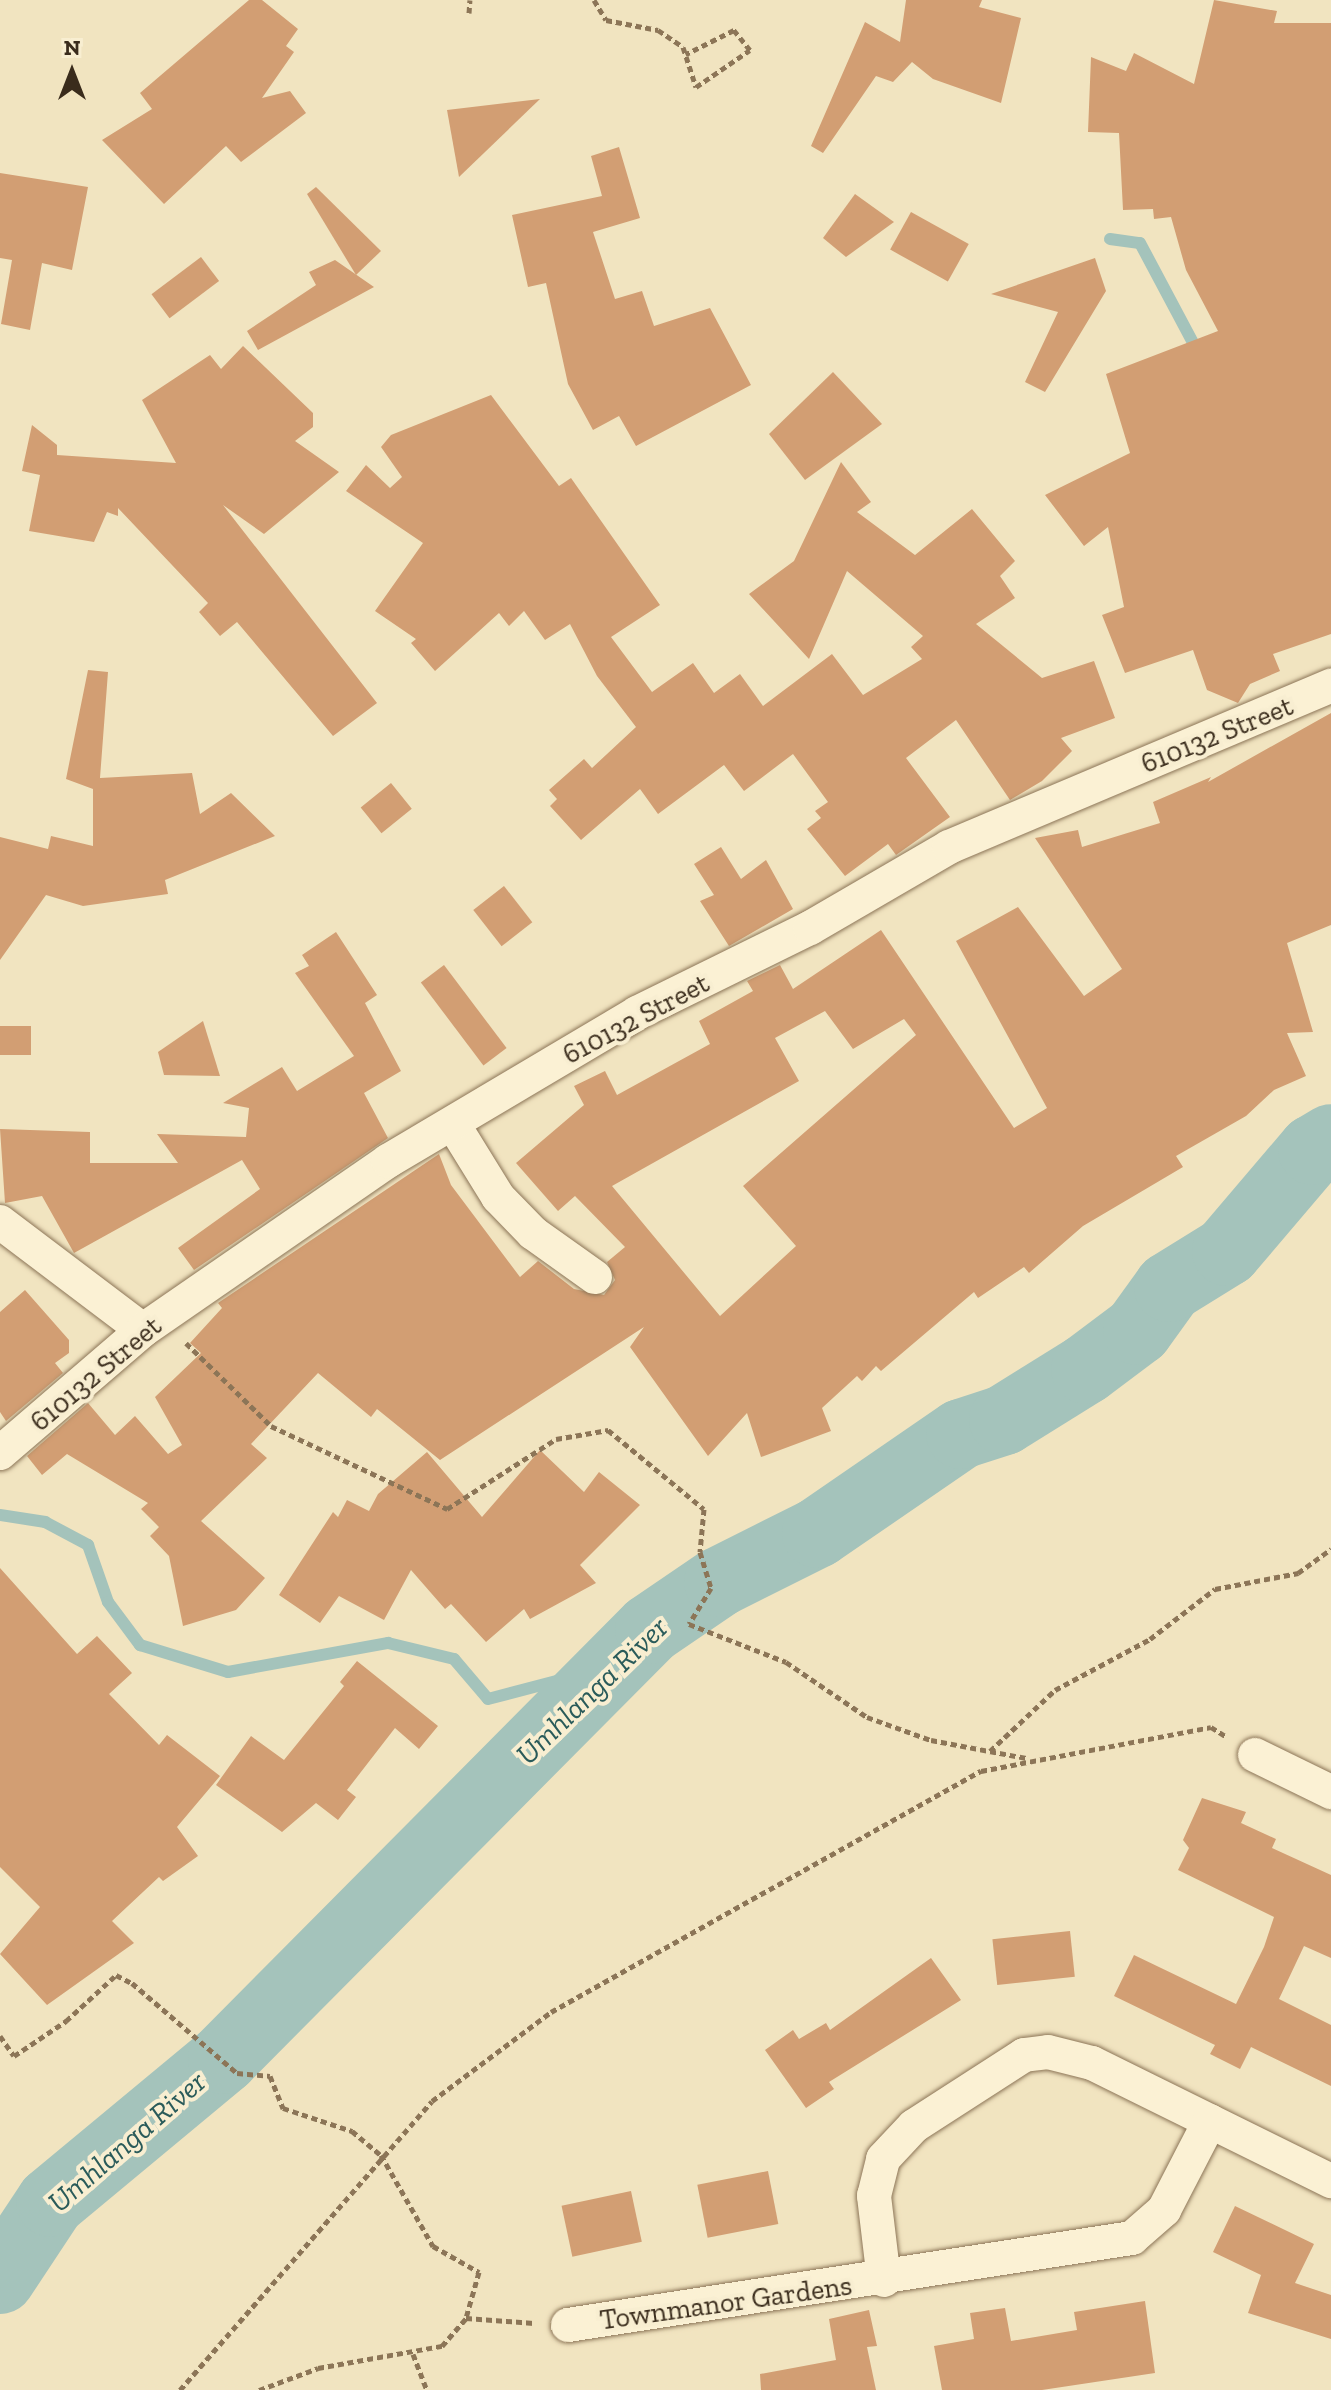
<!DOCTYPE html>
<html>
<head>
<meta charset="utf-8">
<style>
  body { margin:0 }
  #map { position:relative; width:1331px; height:2390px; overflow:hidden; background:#f1e4c0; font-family:"Zilla Slab",serif }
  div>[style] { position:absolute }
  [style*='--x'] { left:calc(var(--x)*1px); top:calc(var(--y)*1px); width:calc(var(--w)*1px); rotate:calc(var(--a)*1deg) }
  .stream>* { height:12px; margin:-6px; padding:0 6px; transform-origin:6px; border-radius:6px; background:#a4c3bb }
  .river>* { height:70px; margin:-35px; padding:0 35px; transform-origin:35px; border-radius:35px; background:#a4c3bb }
  .building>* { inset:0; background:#d29e73; transform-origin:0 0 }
  .path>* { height:5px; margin-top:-2.5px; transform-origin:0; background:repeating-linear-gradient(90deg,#8c7557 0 6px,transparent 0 10px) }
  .roads { filter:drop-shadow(0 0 2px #8c7557) drop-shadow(0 0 2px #8c7557) }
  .minor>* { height:34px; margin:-17px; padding:0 17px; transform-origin:17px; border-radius:17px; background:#fbf1d4 }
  span { translate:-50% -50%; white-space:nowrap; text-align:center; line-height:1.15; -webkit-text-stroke:8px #f8eed1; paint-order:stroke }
  .street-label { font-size:28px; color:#3a2c1c }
  .water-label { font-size:30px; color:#2a5b5a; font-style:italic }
  .north { position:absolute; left:32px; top:32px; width:80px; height:80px; -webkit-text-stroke:6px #f8eed1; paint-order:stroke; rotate:0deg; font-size:22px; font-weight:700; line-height:32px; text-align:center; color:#3a2c1c }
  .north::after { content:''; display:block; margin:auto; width:28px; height:36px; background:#3a2c1c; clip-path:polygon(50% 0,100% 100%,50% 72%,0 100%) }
</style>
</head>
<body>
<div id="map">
  <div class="stream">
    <div style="--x:1110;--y:239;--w:30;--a:8"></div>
    <div style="--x:1140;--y:243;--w:126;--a:62"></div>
    <div style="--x:0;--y:1515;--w:46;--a:8.8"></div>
    <div style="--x:45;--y:1522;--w:49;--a:28.1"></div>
    <div style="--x:88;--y:1545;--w:60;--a:70.7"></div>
    <div style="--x:108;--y:1602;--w:54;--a:53.3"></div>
    <div style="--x:140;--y:1645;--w:92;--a:17.1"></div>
    <div style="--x:228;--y:1672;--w:163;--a:-10.3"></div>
    <div style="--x:388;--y:1643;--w:68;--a:13.6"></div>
    <div style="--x:454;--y:1659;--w:52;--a:49.6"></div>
    <div style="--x:488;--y:1699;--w:130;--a:-14.7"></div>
  </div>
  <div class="river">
    <div style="--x:0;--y:2279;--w:92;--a:-56.5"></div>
    <div style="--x:51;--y:2202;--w:224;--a:-39.7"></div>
    <div style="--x:223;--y:2059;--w:606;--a:-45.2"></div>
    <div style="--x:650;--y:1629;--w:83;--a:-34.3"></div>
    <div style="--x:719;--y:1582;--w:110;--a:-26.6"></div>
    <div style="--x:817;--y:1533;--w:175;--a:-34.5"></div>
    <div style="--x:961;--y:1434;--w:45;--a:-18"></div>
    <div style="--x:1004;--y:1420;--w:97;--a:-31.9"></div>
    <div style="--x:1086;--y:1369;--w:65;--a:-36.9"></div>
    <div style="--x:1138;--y:1330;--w:53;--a:-54.2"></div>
    <div style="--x:1169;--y:1287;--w:68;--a:-31.8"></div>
    <div style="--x:1227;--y:1251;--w:133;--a:-49.6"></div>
    <div style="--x:1313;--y:1150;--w:21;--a:-31"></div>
  </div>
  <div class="building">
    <div style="clip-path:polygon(249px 0,262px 0,298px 29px,286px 46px,294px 52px,262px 98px,290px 91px,306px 113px,241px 162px,226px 146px,164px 204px,102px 140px,152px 109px,140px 93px)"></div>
    <div style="clip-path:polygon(906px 0,982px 0,979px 7px,1021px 18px,1001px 103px,933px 79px,912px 62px,893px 82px,876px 76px,823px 153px,811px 146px,865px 22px,900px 42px)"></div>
    <div style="clip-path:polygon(1214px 0,1277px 11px,1274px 23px,1331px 23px,1331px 634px,1273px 654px,1280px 671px,1250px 684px,1238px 703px,1207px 690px,1193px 650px,1125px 673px,1102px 615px,1124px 607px,1108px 527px,1084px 546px,1045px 495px,1130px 453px,1106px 374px,1218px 331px,1186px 270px,1171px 217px,1154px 219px,1153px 209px,1123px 210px,1119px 133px,1088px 132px,1091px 57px,1126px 71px,1134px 53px,1194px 84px)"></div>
    <div style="clip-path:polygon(540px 99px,459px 177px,447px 110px)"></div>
    <div style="clip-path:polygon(619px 147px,640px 218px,593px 232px,615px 299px,642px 291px,654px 326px,710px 308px,751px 385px,636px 446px,619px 416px,593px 430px,568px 384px,546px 283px,528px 287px,512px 215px,602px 196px,591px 156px)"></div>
    <div style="clip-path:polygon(0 173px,88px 187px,72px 270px,42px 263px,30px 330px,1px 324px,12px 260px,0 258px)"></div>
    <div style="clip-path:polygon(316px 187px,381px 251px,356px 275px,307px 194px)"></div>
    <div style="clip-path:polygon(855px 194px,894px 222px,846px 257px,823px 238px)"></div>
    <div style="left:911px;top:212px;width:66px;height:43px;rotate:29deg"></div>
    <div style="left:201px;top:257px;width:30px;height:62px;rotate:53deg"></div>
    <div style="clip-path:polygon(1095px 258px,1106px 291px,1045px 392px,1025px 382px,1058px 312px,991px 294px)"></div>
    <div style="clip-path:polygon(335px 260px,374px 287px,258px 350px,247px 331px,316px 285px,309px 272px)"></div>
    <div style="clip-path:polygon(243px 346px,313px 413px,313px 427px,295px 441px,339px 472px,264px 534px,223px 505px,377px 703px,333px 736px,237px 622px,220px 636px,199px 612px,208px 603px,118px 508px,118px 516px,107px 512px,94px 542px,29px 531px,40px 475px,22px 471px,32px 425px,57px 445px,57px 455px,176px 463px,142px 400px,210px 355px,221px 369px)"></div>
    <div style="clip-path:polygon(833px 372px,882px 424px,805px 480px,769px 434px)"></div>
    <div style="clip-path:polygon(491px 395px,559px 486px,571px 478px,660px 605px,611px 637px,652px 692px,693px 663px,714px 693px,740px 674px,763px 706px,832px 654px,863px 695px,922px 659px,911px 647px,923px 636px,847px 571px,809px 659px,749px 594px,794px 561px,841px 462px,871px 502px,857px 512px,915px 555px,972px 509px,1015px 561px,1000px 576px,1015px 598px,976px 624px,1042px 678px,1094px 661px,1115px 718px,1061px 738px,1072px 751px,1042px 781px,1010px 800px,956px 720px,906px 758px,950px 817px,896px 855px,888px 844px,845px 876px,807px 829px,821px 818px,815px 811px,828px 802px,793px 754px,744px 791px,724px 765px,658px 814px,640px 789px,581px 840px,550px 806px,557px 799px,549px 790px,584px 759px,592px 768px,636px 727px,597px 676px,570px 624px,545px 640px,524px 611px,509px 626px,499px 613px,435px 671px,411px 643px,416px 639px,375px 611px,423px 543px,346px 491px,366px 465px,390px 488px,402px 477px,381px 447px,391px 435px)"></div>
    <div style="clip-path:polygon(88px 670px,108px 672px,100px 778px,192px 773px,200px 814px,231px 793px,275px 836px,165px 880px,168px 894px,83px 906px,46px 895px,0 960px,0 837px,48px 849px,51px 836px,93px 846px,93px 789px,66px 779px)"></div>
    <div style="clip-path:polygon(evenodd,1331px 713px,1331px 925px,1287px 943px,1313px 1032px,1287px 1033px,1306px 1076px,1274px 1090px,1246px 1116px,1176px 1156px,1183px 1167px,1083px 1226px,1029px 1273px,1024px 1267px,978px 1298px,974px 1292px,881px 1371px,876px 1366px,862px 1381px,857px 1376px,822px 1408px,831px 1431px,761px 1457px,747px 1413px,708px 1456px,630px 1347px,644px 1327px,440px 1460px,377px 1409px,371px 1417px,318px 1373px,251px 1444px,267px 1458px,201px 1521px,265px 1578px,236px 1610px,183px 1626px,169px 1556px,150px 1536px,159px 1527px,141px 1509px,148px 1503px,67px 1454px,42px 1475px,27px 1456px,88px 1403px,115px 1435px,135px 1416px,168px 1454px,182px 1445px,155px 1397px,201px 1353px,190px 1343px,222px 1308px,218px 1303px,439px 1154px,451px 1185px,520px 1277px,538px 1261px,574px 1289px,604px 1295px,615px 1280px,607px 1262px,625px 1247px,575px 1196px,558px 1211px,516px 1163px,584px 1105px,574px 1086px,605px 1071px,617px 1095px,710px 1044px,699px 1021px,753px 991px,747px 981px,780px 965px,793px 989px,881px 930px,1014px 1128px,1047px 1108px,956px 941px,1018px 907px,1084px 996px,1122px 969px,1035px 838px,1078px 830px,1082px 847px,1160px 823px,1153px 802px,1211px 777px,1208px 782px,1331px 713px,825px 1011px,853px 1049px,904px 1019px,916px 1035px,743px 1186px,796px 1246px,720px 1316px,612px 1186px,799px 1081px,775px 1038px,825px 1011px)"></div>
    <div style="left:391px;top:783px;width:33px;height:39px;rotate:51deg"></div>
    <div style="clip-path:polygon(721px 847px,741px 879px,766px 860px,793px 909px,729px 946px,700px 901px,714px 895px,694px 864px)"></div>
    <div style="left:504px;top:886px;width:46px;height:39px;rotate:52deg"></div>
    <div style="clip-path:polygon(336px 932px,377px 995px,365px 1003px,401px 1071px,364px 1093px,388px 1138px,194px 1270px,178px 1248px,260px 1189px,242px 1160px,74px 1253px,42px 1196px,5px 1203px,0 1129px,90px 1132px,90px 1163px,178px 1163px,157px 1134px,246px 1137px,249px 1108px,223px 1103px,282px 1067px,297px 1091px,354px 1056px,295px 973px,309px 966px,302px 955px)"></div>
    <div style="left:444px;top:965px;width:104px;height:29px;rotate:53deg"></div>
    <div style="clip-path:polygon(203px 1021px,220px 1076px,164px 1075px,158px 1052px)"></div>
    <div style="left:0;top:1026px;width:31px;height:29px"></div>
    <div style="clip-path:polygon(25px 1290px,69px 1340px,69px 1353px,55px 1363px,63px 1373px,6px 1421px,0 1412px,0 1312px)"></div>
    <div style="clip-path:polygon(540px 1450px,584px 1492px,599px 1472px,640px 1505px,580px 1565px,596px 1583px,530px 1619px,524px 1609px,486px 1642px,451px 1604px,445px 1609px,411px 1570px,384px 1620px,339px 1596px,320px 1623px,279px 1595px,333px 1512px,338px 1517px,347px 1500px,369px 1511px,378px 1494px,427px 1452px,482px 1517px)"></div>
    <div style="clip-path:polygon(0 1568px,77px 1654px,97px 1636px,132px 1673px,109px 1694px,159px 1745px,167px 1735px,220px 1776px,177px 1827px,198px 1856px,163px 1881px,159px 1877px,112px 1921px,134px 1943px,47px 2005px,0 1954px,40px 1907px,0 1867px)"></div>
    <div style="clip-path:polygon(357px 1661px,438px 1726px,419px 1749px,395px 1728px,347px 1790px,356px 1797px,338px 1820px,316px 1803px,282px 1832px,216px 1785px,251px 1736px,284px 1760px,344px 1686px,340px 1682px)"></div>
    <div style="clip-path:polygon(1202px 1798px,1246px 1812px,1241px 1823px,1276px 1839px,1272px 1848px,1331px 1875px,1331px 1958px,1304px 1946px,1279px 1999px,1331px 2025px,1331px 2086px,1251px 2047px,1240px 2069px,1210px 2054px,1215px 2045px,1114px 1996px,1134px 1955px,1236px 2004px,1264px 1947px,1274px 1917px,1178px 1870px,1189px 1848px,1183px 1840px)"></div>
    <div style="left:1070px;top:1931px;width:46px;height:78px;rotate:84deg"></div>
    <div style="clip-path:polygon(931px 1958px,961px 2000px,829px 2082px,834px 2089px,806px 2108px,765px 2050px,793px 2030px,799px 2039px,826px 2023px,830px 2030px)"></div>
    <div style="left:768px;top:2171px;width:54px;height:72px;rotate:79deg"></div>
    <div style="left:631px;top:2191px;width:52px;height:71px;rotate:78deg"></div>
    <div style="clip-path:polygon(1235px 2206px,1314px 2244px,1295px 2283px,1331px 2295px,1331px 2339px,1248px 2313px,1261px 2275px,1213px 2252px)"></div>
    <div style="clip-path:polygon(1145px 2301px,1155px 2373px,1042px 2390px,942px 2390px,934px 2346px,974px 2339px,970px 2313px,1005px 2308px,1011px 2341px,1077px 2330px,1074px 2312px)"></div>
    <div style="clip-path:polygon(869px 2310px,877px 2346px,867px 2347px,876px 2390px,761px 2390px,760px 2374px,836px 2360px,829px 2319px)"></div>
  </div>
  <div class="path">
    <div style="--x:594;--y:0;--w:23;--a:59"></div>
    <div style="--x:606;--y:20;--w:53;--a:10.9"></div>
    <div style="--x:658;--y:30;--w:30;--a:34"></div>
    <div style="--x:683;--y:47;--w:42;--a:72"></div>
    <div style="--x:696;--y:87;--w:65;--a:-34.4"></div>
    <div style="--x:750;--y:50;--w:26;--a:-129"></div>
    <div style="--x:734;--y:30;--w:54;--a:153.4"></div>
    <div style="--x:469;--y:13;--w:13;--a:-86"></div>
    <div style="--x:186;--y:1343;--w:119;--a:44.3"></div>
    <div style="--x:271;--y:1426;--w:195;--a:25.2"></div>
    <div style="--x:447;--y:1509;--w:130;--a:-32.7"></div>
    <div style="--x:556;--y:1439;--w:53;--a:-9.8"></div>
    <div style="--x:608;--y:1430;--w:124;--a:39.5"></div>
    <div style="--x:704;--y:1509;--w:43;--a:95.3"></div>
    <div style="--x:700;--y:1552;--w:38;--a:73"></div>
    <div style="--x:711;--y:1588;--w:42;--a:121.4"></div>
    <div style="--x:689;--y:1624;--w:104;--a:21.4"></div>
    <div style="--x:786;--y:1662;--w:98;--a:34.2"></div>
    <div style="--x:867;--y:1717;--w:68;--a:19.8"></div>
    <div style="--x:931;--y:1740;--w:97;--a:10.7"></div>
    <div style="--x:990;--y:1751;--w:89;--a:-43.2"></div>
    <div style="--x:1055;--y:1690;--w:108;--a:-28.2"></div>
    <div style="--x:1150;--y:1639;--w:82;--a:-37.6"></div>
    <div style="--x:1215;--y:1589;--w:85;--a:-10.9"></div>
    <div style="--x:1298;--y:1573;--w:41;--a:-36"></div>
    <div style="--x:0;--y:2036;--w:24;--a:55"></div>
    <div style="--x:14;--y:2056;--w:63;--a:-33.9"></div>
    <div style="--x:66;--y:2021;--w:68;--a:-42.6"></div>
    <div style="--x:116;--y:1975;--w:18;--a:27"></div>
    <div style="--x:132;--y:1983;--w:138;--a:40.6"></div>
    <div style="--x:237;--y:2073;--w:33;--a:5"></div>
    <div style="--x:270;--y:2076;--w:35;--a:68"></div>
    <div style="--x:283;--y:2108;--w:73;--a:18.4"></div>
    <div style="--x:352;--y:2131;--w:38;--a:40"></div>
    <div style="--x:381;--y:2155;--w:105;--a:60.3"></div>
    <div style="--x:433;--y:2246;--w:53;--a:29.5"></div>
    <div style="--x:479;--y:2272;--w:48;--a:105.8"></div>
    <div style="--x:413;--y:2354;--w:39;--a:69"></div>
    <div style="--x:180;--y:2390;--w:383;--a:-48.9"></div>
    <div style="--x:432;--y:2101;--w:149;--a:-36.8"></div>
    <div style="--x:551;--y:2012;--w:493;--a:-29.3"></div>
    <div style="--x:981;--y:1771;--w:234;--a:-10.8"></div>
    <div style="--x:1211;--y:1727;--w:19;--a:32"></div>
    <div style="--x:259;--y:2390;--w:63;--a:-20.4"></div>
    <div style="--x:318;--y:2368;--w:126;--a:-10.1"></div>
    <div style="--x:442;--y:2346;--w:37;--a:-49"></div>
    <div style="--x:466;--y:2318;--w:68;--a:4.2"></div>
  </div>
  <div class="roads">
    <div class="minor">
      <div style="--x:453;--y:1124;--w:86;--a:58.3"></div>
      <div style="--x:498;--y:1197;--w:50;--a:45.8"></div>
      <div style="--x:533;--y:1233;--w:76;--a:35.4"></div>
      <div style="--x:0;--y:1222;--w:179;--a:37.1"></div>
      <div style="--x:0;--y:1453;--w:189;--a:-40.7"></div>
      <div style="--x:143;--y:1330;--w:298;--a:-34.6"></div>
      <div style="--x:388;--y:1161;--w:290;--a:-30.7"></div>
      <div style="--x:637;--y:1013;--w:193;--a:-26.2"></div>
      <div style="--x:810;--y:928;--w:161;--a:-30.2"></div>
      <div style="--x:949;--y:847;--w:415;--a:-22.9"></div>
      <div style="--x:1255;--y:1755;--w:85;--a:26"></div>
      <div style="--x:884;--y:2280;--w:85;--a:-96.8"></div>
      <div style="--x:874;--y:2196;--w:38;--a:-76"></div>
      <div style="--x:883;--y:2159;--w:45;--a:-46.8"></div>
      <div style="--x:914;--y:2126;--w:131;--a:-32.8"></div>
      <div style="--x:1024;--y:2055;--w:24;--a:-7"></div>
      <div style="--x:1048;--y:2052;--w:45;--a:14"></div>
      <div style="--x:1092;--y:2063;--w:267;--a:26.3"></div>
      <div style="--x:568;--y:2325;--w:571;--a:-8.77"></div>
      <div style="--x:1132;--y:2238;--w:43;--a:-41.2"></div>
      <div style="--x:1164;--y:2210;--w:100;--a:-62.7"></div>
    </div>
  </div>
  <div class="street-label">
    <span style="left:1217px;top:735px;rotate:-22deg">610132 Street</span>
    <span style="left:636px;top:1019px;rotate:-28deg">610132 Street</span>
    <span style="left:96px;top:1374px;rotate:-40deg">610132 Street</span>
    <span style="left:726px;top:2303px;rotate:-8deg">Townmanor Gardens</span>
  </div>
  <div class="water-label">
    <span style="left:592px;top:1691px;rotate:-44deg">Umhlanga River</span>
    <span style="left:127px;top:2142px;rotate:-41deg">Umhlanga River</span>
  </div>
  <div class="north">N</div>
</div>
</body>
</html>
